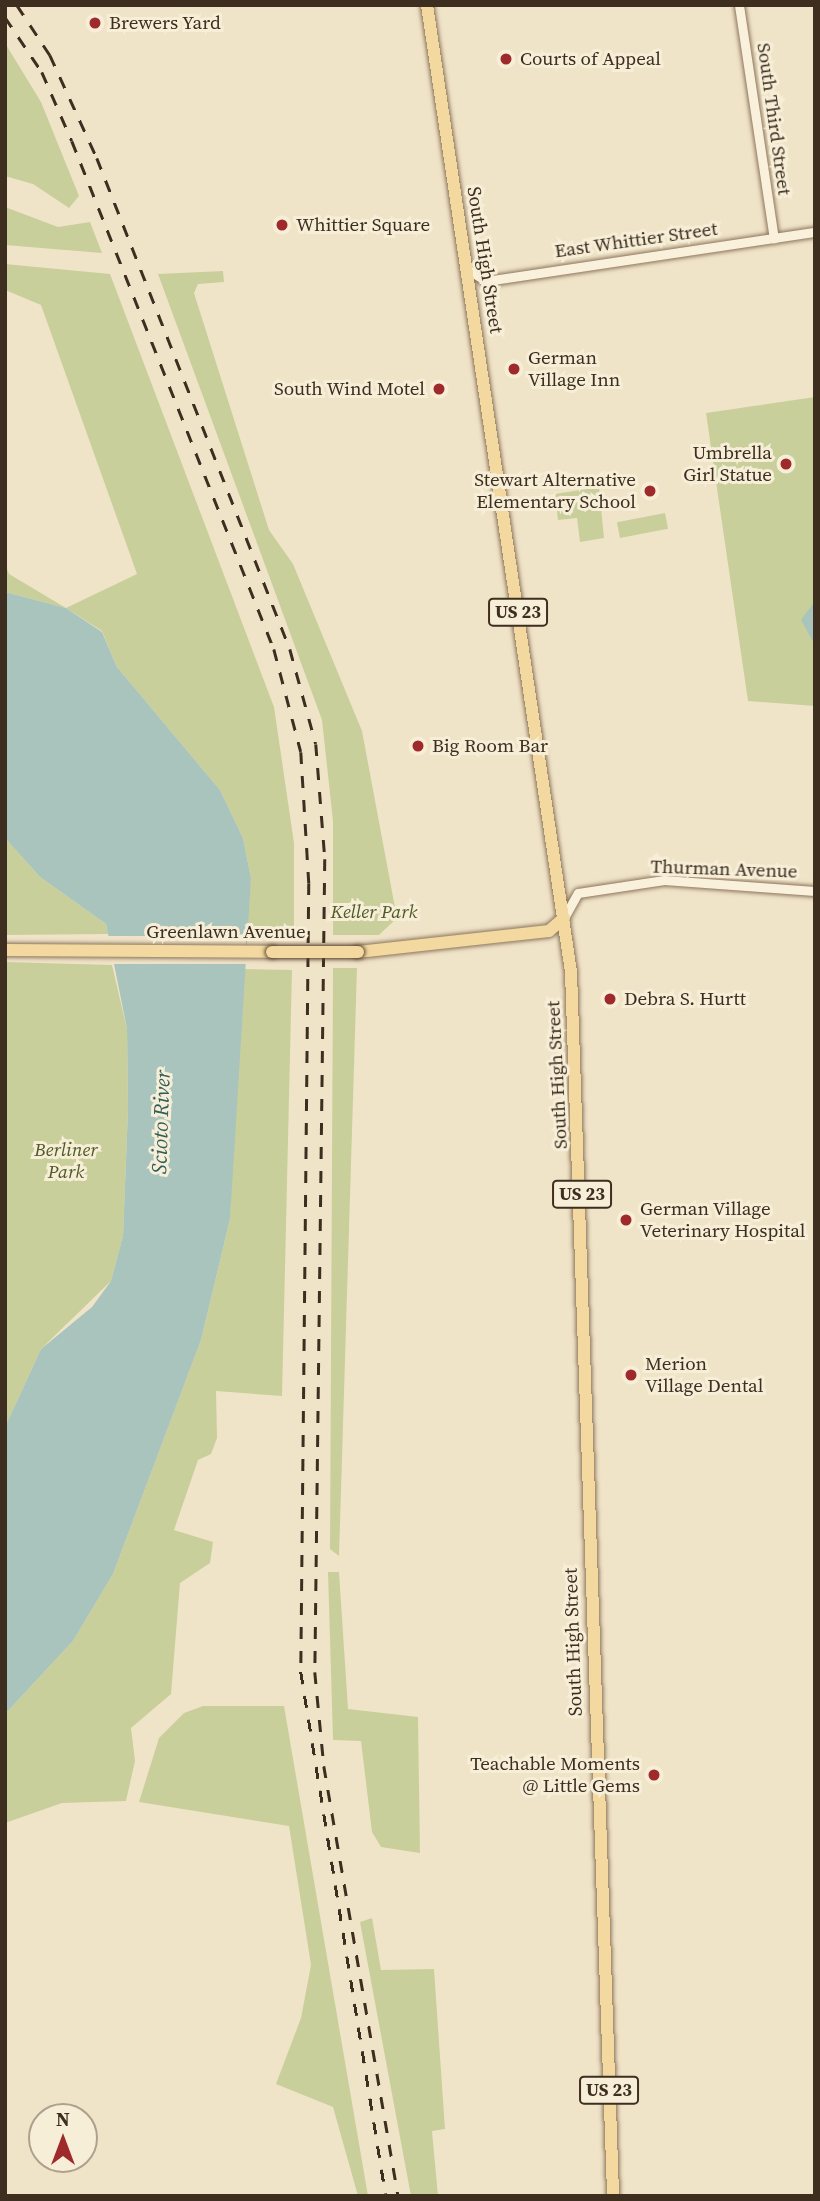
<!DOCTYPE html>
<html>
<head>
<meta charset="utf-8">
<style>
  body { margin:0 }
  #map { position:relative; width:820px; height:2201px; overflow:hidden; background:#f0e4c8; font-family:"Source Serif 4",serif }
  div>[style] { position:absolute }
  [style*='--x'] { left:calc(var(--x)*1px); top:calc(var(--y)*1px); width:calc(var(--w)*1px); rotate:calc(var(--a)*1deg) }
  .green>* { inset:0; background:#c9cf9b; transform-origin:0 0 }
  .water>* { inset:0; background:#a9c4bc }
  .pier>* { inset:0; background:#f0e4c8; transform-origin:0 0 }
  .roads { filter:drop-shadow(0 0 2px #8d765c) drop-shadow(0 0 2px #8d765c) }
  .minor>* { height:9px; margin:-4.5px; padding:0 4.5px; transform-origin:4.5px; border-radius:4.5px; background:#faf1dc }
  .major>* { height:12px; margin:-6px; padding:0 6px; transform-origin:6px; border-radius:6px; background:#f3d9a0 }
  .rail>* { height:2.5px; margin-top:-1.25px; transform-origin:0; background:repeating-linear-gradient(90deg,#3d2e20 0 12px,transparent 0 24px) }
  .bridges { filter:drop-shadow(0 0 2px #5b4430) drop-shadow(0 0 2px #5b4430) }
  .major-bridge>* { height:12px; margin:-6px; padding:0 6px; transform-origin:6px; border-radius:6px; background:#f3d9a0 }
  .dots>* { width:19px; height:19px; translate:-50% -50%; box-sizing:border-box; border:4px solid #f7eed8; border-radius:50% }
  span { translate:-50% -50%; white-space:nowrap; text-align:center; line-height:1.15; -webkit-text-stroke:6px #f7eed8; paint-order:stroke }
  .shield-label span { padding:2px 5px; background:#f7eed8; border:2px solid; border-radius:5px; -webkit-text-stroke-width:0 }
  .shield-label { font-size:18px; color:#3d2e20; font-weight:700 }
  .poi-label { font-size:19px; color:#3d2e20 }
  .left { translate:0 -50%; text-align:left }
  .right { translate:-100% -50%; text-align:right }
  .street-label { font-size:19px; color:#3d2e20 }
  .park-label { font-size:19px; color:#4d5a26; font-style:italic }
  .water-label { font-size:21px; color:#2f5d5a; font-style:italic }
  .frame { position:absolute; inset:0; border:7px solid #3d2e20; pointer-events:none }
  .north { position:absolute; left:28px; top:2103px; width:70px; height:70px; box-sizing:border-box; background:#f7eed8; border:2px solid #ada18e; border-radius:50%; rotate:0deg; font-size:19px; font-weight:700; line-height:28px; text-align:center; color:#3d2e20 }
  .north::after { content:''; display:block; margin:auto; width:24px; height:32px; background:#9e2a2b; clip-path:polygon(50% 0,100% 100%,50% 72%,0 100%) }
</style>
</head>
<body>
<div id="map">
  <div class="green">
    <div style="clip-path:polygon(5px 43px,41px 102px,79px 196px,69px 208px,33px 184px,5px 176px)"></div>
    <div style="clip-path:polygon(5px 207px,58px 227px,90px 222px,102px 253px,5px 245px)"></div>
    <div style="clip-path:polygon(5px 264px,110px 274px,274px 707px,294px 843px,294px 936px,243px 937px,251px 878px,243px 838px,220px 790px,117px 667px,102px 631px,66px 608px,5px 592px,5px 564px,9px 574px,66px 608px,137px 574px,41px 305px,5px 290px)"></div>
    <div style="clip-path:polygon(223px 271px,224px 282px,198px 284px,194px 293px,269px 530px,293px 564px,362px 731px,397px 918px,379px 935px,333px 935px,333px 821px,322px 720px,158px 274px)"></div>
    <div style="clip-path:polygon(815px 397px,815px 706px,748px 701px,706px 413px)"></div>
    <div style="clip-path:polygon(599px 487px,604px 538px,580px 542px,577px 518px,558px 520px,555px 494px)"></div>
    <div style="left:665px;top:513px;width:16px;height:49px;rotate:79deg"></div>
    <div style="clip-path:polygon(5px 838px,40px 877px,106px 924px,108px 934px,6px 935px)"></div>
    <div style="clip-path:polygon(5px 962px,112px 965px,127px 1029px,128px 1109px,123px 1236px,111px 1281px,41px 1349px,5px 1427px)"></div>
    <div style="clip-path:polygon(333px 968px,357px 968px,339px 1556px,330px 1549px)"></div>
    <div style="clip-path:polygon(240px 969px,292px 970px,282px 1396px,216px 1391px,217px 1438px,211px 1454px,198px 1460px,174px 1530px,213px 1542px,210px 1563px,180px 1583px,171px 1694px,131px 1728px,135px 1761px,126px 1801px,62px 1803px,5px 1823px,5px 1714px,73px 1641px,113px 1574px,201px 1340px,230px 1219px)"></div>
    <div style="clip-path:polygon(328px 1572px,339px 1572px,348px 1709px,418px 1717px,420px 1853px,381px 1847px,372px 1832px,361px 1741px,333px 1740px)"></div>
    <div style="clip-path:polygon(203px 1706px,284px 1706px,368px 2196px,358px 2196px,333px 2107px,276px 2084px,301px 2018px,311px 1965px,289px 1826px,139px 1802px,159px 1738px,184px 1713px)"></div>
    <div style="clip-path:polygon(372px 1918px,381px 1970px,434px 1969px,445px 2129px,432px 2131px,438px 2196px,411px 2196px,360px 1922px)"></div>
  </div>
  <div class="water">
    <div style="clip-path:polygon(5px 592px,66px 608px,102px 632px,117px 667px,220px 790px,243px 838px,251px 878px,230px 1219px,201px 1340px,113px 1574px,73px 1641px,5px 1714px,5px 1427px,41px 1349px,92px 1307px,111px 1281px,123px 1236px,128px 1109px,127px 1029px,106px 924px,40px 877px,5px 838px)"></div>
    <div style="clip-path:polygon(815px 601px,815px 645px,801px 620px)"></div>
  </div>
  <div class="pier">
    <div style="left:105px;top:936px;width:141px;height:28px"></div>
  </div>
  <div class="roads">
    <div class="minor">
      <div style="--x:739;--y:5;--w:236;--a:81.5"></div>
      <div style="--x:467;--y:269;--w:22;--a:32"></div>
      <div style="--x:486;--y:281;--w:333;--a:-8.5"></div>
      <div style="--x:565;--y:916;--w:26;--a:-61"></div>
      <div style="--x:578;--y:893;--w:87;--a:-8.6"></div>
      <div style="--x:664;--y:880;--w:151;--a:4.2"></div>
    </div>
    <div class="major">
      <div style="--x:427;--y:5;--w:978;--a:81.53"></div>
      <div style="--x:571;--y:972;--w:1225;--a:88.03"></div>
      <div style="--x:5;--y:950;--w:267;--a:0.4"></div>
      <div style="--x:358;--y:952;--w:192;--a:-6.3"></div>
      <div style="--x:549;--y:931;--w:20;--a:-41"></div>
    </div>
  </div>
  <div class="rail">
    <div style="--x:17;--y:5;--w:60;--a:56.6"></div>
    <div style="--x:50;--y:55;--w:113;--a:65.5"></div>
    <div style="--x:97;--y:158;--w:528;--a:68.54"></div>
    <div style="--x:290;--y:649;--w:98;--a:74.7"></div>
    <div style="--x:316;--y:744;--w:115;--a:85.5"></div>
    <div style="--x:325;--y:859;--w:813;--a:90.7"></div>
    <div style="--x:315;--y:1672;--w:94;--a:84.5"></div>
    <div style="--x:324;--y:1766;--w:436;--a:80.2"></div>
    <div style="--x:5;--y:17;--w:66;--a:56.1"></div>
    <div style="--x:42;--y:72;--w:75;--a:66.5"></div>
    <div style="--x:72;--y:141;--w:547;--a:68.32"></div>
    <div style="--x:274;--y:649;--w:106;--a:75.3"></div>
    <div style="--x:301;--y:752;--w:131;--a:86.5"></div>
    <div style="--x:309;--y:883;--w:789;--a:90.58"></div>
    <div style="--x:301;--y:1672;--w:531;--a:80.79"></div>
  </div>
  <div class="bridges">
    <div class="major-bridge">
      <div style="--x:272;--y:952;--w:86;--a:0"></div>
    </div>
  </div>
  <div class="dots">
    <div style="left:95px;top:23px;background:#9e2a2b"></div>
    <div style="left:506px;top:59px;background:#9e2a2b"></div>
    <div style="left:282px;top:225px;background:#9e2a2b"></div>
    <div style="left:514px;top:369px;background:#9e2a2b"></div>
    <div style="left:439px;top:389px;background:#9e2a2b"></div>
    <div style="left:786px;top:464px;background:#9e2a2b"></div>
    <div style="left:650px;top:491px;background:#9e2a2b"></div>
    <div style="left:418px;top:746px;background:#9e2a2b"></div>
    <div style="left:610px;top:999px;background:#9e2a2b"></div>
    <div style="left:626px;top:1220px;background:#9e2a2b"></div>
    <div style="left:631px;top:1375px;background:#9e2a2b"></div>
    <div style="left:654px;top:1775px;background:#9e2a2b"></div>
  </div>
  <div class="shield-label">
    <span style="left:518px;top:612px">US 23</span>
    <span style="left:582px;top:1194px">US 23</span>
    <span style="left:609px;top:2090px">US 23</span>
  </div>
  <div class="poi-label">
    <span class="left" style="left:109px;top:23px">Brewers Yard</span>
    <span class="left" style="left:520px;top:59px">Courts of Appeal</span>
    <span class="left" style="left:296px;top:225px">Whittier Square</span>
    <span class="left" style="left:528px;top:369px">German<br>Village Inn</span>
    <span class="right" style="left:425px;top:389px">South Wind Motel</span>
    <span class="right" style="left:772px;top:464px">Umbrella<br>Girl Statue</span>
    <span class="right" style="left:636px;top:491px">Stewart Alternative<br>Elementary School</span>
    <span class="left" style="left:432px;top:746px">Big Room Bar</span>
    <span class="left" style="left:624px;top:999px">Debra S. Hurtt</span>
    <span class="left" style="left:640px;top:1220px">German Village<br>Veterinary Hospital</span>
    <span class="left" style="left:645px;top:1375px">Merion<br>Village Dental</span>
    <span class="right" style="left:640px;top:1775px">Teachable Moments<br>@ Little Gems</span>
  </div>
  <div class="street-label">
    <span style="left:774px;top:119px;rotate:82deg">South Third Street</span>
    <span style="left:636px;top:240px;rotate:-8deg">East Whittier Street</span>
    <span style="left:485px;top:260px;rotate:81deg">South High Street</span>
    <span style="left:724px;top:869px;rotate:2deg">Thurman Avenue</span>
    <span style="left:226px;top:932px">Greenlawn Avenue</span>
    <span style="left:557px;top:1075px;rotate:-93deg">South High Street</span>
    <span style="left:573px;top:1642px;rotate:-92deg">South High Street</span>
  </div>
  <div class="park-label">
    <span style="left:374px;top:912px">Keller Park</span>
    <span style="left:66px;top:1161px">Berliner<br>Park</span>
  </div>
  <div class="water-label">
    <span style="left:161px;top:1122px;rotate:-88deg">Scioto River</span>
  </div>
  <div class="frame"></div>
  <div class="north">N</div>
</div>
</body>
</html>
